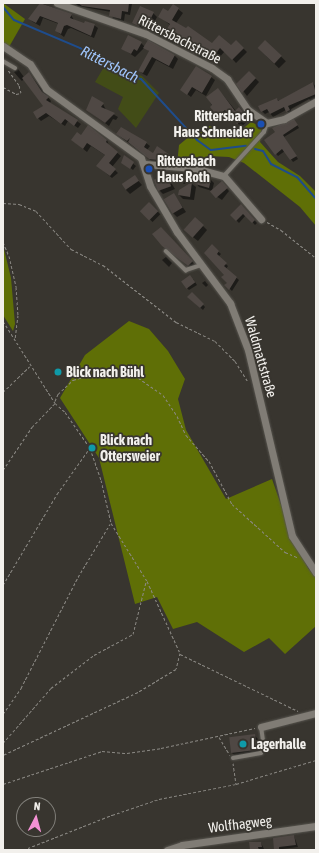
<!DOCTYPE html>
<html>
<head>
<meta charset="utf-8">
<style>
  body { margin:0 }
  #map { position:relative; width:319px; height:853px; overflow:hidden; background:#38352f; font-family:"Asap Condensed",sans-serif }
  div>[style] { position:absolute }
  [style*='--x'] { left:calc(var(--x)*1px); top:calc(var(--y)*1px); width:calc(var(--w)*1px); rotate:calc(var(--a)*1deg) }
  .green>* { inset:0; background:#424c17 }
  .forest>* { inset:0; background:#5f6f06 }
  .shadow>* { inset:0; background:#0007; transform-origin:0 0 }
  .stream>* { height:2px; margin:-1px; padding:0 1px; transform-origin:1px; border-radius:1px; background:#1e4c8c }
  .building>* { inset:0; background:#4f4844; transform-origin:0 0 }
  .path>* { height:1px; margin-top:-0.5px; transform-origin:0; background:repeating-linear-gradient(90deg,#8b8984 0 3px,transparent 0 5px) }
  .roads { filter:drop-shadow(0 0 1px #56544e) drop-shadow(0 0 1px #56544e) }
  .service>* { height:3.5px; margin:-1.75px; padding:0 1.75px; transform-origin:1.75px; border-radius:1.75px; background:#807c75 }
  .minor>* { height:7px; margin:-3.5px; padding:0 3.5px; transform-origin:3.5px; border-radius:3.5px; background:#807c75 }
  .dots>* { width:11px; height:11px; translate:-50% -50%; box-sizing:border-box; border:2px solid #38352f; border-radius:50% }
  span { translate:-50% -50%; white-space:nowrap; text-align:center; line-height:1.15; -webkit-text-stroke:3.5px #38352f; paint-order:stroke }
  .street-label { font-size:14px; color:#f2f0ec }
  .poi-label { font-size:14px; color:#f2f0ec; font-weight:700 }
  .right { translate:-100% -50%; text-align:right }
  .left { translate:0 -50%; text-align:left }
  .water-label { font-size:15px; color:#a0c6fd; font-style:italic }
  .frame { position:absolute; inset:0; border:4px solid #f2f0ec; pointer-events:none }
  .north { position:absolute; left:16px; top:797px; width:40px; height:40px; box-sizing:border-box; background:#38352f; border:1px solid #82807b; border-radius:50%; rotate:6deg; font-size:11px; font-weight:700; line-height:16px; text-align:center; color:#f2f0ec }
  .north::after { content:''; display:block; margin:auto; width:14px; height:18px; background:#f491d4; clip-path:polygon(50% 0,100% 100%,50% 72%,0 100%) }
</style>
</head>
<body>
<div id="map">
  <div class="green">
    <div style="clip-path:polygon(107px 62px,142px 76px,159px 93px,136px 128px,118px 109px,123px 97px,95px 82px)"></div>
  </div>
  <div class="forest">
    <div style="clip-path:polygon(3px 3px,25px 19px,9px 47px,3px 44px)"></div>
    <div style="clip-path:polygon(251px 122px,262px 127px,260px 142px,278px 162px,300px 176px,316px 192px,316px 226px,300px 207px,244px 163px,229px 157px,208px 156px,196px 165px,177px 165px,179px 145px,196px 131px,201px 132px,209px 126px,235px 135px)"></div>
    <div style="clip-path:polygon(3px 245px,11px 278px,15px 324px,13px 331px,3px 315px)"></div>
    <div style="clip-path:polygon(129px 321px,149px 329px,168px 351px,185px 379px,178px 399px,186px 430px,226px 499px,272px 479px,292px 536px,308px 568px,316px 578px,316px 626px,285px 654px,269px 638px,244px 652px,197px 622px,173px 629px,157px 597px,135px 604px,99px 458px,60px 398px,85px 355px)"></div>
  </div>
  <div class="shadow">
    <div style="clip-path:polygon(41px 3px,71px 15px,74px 20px,85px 25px,94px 25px,98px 28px,94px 38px,71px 28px,68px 29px,64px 37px,56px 31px,59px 24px,43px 18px,40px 26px,33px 22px,29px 19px)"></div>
    <div style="clip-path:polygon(75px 3px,131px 3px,132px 4px,130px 15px,125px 14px,124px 21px,113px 19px,111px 12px,78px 6px)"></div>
    <div style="clip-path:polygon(173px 5px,183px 13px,176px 23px,212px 45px,231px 46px,236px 41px,247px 52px,236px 63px,225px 51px,218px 59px,208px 51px,203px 59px,196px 55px,192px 51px,195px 47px,180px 36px,175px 44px,167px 40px,163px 36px,170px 25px,159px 16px,169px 12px)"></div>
    <div style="clip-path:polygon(153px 13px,157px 17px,153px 25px,147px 22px,143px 29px,133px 22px)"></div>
    <div style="left:265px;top:41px;width:29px;height:10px;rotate:44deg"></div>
    <div style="clip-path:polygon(141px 43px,145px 47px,174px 55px,178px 59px,173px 69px,156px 60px,147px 76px,143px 74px,139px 70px,150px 52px,145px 47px,135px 57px,123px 49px)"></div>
    <div style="clip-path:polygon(18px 69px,24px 77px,29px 73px,51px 101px,50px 103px,81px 124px,78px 128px,68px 121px,65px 126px,49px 116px,41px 121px,38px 118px,44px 106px,24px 79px,22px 81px,19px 78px,14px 72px)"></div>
    <div style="clip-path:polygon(249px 72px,259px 82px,247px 96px,238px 84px)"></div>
    <div style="clip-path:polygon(211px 77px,215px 80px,206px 96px,196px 90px,191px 97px,182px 90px)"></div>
    <div style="clip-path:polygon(313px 83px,316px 87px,316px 98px,311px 101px,309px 99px,291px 109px,292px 113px,290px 114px,286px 110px,273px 117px,269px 112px,265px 114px,262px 111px,277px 99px,279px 101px)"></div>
    <div style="clip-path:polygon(218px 89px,236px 111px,242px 112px,249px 120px,241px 127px,229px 113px,221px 119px,218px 116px,207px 97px)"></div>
    <div style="clip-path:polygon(103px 104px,106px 110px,118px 117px,116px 120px,113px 119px,109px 126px,91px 113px)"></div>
    <div style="clip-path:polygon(296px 123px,299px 128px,284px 137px,298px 159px,293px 162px,285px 151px,278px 156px,265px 141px)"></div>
    <div style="clip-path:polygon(117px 134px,146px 143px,150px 146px,147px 150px,153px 154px,169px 156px,172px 159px,169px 163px,153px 162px)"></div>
    <div style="clip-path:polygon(82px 136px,107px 140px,109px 146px,121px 156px,112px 167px,118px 173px,112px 178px,101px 169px,105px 155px,91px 146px,87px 152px,72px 140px)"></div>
    <div style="clip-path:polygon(125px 157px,136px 166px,133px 170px,124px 163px)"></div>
    <div style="clip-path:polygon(167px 176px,175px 189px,163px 194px,160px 191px)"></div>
    <div style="clip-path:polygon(182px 176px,211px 180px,214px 183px,212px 191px,199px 187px,194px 180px,184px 184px,181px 181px)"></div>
    <div style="clip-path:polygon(135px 177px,142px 185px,130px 194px,126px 190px)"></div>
    <div style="clip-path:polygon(222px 183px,229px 191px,222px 200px,216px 196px)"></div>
    <div style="clip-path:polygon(192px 184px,196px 187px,194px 200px,183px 199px,179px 195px,180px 191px)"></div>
    <div style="clip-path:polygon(174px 194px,186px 212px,177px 217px,173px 213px)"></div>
    <div style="left:149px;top:203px;width:16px;height:11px;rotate:45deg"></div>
    <div style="clip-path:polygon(241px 205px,257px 223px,255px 225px,246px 215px,239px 223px,231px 215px)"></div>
    <div style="clip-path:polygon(203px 226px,207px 230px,198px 241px,189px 234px)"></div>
    <div style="clip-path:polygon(161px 228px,196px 266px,191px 269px,173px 252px)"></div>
    <div style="clip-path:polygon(212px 246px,221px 254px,218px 257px,228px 266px,226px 269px,239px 280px,232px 291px,226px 285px,228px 283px)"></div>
    <div style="clip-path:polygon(166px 257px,172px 263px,169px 267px,162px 260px)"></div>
    <div style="clip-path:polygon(193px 279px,197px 285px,189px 290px,187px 288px)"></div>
    <div style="clip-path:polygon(205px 281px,208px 285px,206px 287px,202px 283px)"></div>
    <div style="clip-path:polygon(192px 293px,205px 307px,203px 310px,188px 297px)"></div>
    <div style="clip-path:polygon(254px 735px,258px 739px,260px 754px,236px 757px,232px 753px,230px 738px)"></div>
    <div style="clip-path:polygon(294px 836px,298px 847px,275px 850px,274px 839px)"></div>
    <div style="clip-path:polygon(261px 843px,264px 849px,251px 850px)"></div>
  </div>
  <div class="stream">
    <div style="--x:3;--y:7;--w:17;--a:50"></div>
    <div style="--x:14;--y:20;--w:72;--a:23"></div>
    <div style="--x:80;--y:48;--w:43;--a:30.7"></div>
    <div style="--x:117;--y:70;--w:26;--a:21"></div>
    <div style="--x:141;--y:79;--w:83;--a:47.4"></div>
    <div style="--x:197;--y:140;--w:17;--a:36"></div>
    <div style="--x:211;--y:150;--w:35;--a:-7"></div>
    <div style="--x:255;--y:149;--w:8;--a:14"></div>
    <div style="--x:263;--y:151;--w:15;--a:58"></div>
    <div style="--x:271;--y:164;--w:29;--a:27"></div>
    <div style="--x:297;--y:177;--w:29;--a:49"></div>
  </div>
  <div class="building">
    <div style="clip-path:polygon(40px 3px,72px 14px,70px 18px,84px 23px,85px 21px,95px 24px,91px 36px,67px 25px,64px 26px,61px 34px,55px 31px,58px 23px,40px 16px,36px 23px,28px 19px)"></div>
    <div style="clip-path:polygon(78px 3px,129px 3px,128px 12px,122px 11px,121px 19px,109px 16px,110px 10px,82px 6px)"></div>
    <div style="clip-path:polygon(173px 4px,179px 8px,172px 20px,186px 28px,188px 26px,212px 43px,219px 35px,231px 45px,236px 40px,244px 48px,232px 60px,220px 48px,214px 56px,204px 48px,199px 56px,191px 52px,194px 47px,176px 33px,171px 41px,162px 37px,170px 24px,158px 17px,163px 8px,168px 11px)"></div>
    <div style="clip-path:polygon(140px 6px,154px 12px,149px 22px,143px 19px,139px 26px,132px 23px)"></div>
    <div style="clip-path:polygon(128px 35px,142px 42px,137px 51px,134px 49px,131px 54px,121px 49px)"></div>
    <div style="clip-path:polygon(148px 40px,175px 55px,169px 66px,152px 57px,143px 73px,138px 71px,149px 51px,143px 48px)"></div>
    <div style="left:265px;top:40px;width:23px;height:11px;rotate:43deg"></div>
    <div style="clip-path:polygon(196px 66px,212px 76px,202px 93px,192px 87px,187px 95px,180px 90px)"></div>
    <div style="clip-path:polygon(249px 71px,256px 78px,242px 93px,236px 84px)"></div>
    <div style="clip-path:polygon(29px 72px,42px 92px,49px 97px,46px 100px,78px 120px,74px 126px,65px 119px,61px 124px,46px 113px,37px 119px,33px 112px,43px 106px,22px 78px)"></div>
    <div style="clip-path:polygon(313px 82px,316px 94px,288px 106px,290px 110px,286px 112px,284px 107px,270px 114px,267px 109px,261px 112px,258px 106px,277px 98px,278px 101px)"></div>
    <div style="clip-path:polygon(218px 88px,235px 111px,239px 107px,246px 116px,237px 124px,225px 110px,217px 116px,210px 107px,212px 105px,206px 97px)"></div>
    <div style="clip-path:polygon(92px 96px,104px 103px,101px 107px,115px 113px,105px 123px,86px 110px)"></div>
    <div style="clip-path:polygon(294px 119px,298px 125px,283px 135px,297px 156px,290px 160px,282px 149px,275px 155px,264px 140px,275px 132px,272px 128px)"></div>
    <div style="clip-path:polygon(88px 125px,107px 140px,106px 142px,118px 152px,109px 163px,116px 169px,110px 176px,96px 166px,105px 155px,87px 143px,83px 149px,71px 140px,77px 132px,81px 135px)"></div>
    <div style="clip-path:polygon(121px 127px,147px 142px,144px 147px,153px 153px,157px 146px,170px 155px,166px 161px,149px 159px,128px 142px,130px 138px,127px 141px,116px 134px)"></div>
    <div style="clip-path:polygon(124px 155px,134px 162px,130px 169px,121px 163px)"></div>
    <div style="left:135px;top:175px;width:7px;height:16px;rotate:56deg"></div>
    <div style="left:167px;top:175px;width:12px;height:14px;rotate:70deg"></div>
    <div style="clip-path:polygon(181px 175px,199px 178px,199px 175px,211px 179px,209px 188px,195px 184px,191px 177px,180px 182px)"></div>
    <div style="left:222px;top:181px;width:9px;height:16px;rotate:49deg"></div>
    <div style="clip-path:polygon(192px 182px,190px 197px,178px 195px,179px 190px)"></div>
    <div style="left:174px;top:193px;width:17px;height:12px;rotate:59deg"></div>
    <div style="left:149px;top:202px;width:13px;height:13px;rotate:45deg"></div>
    <div style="clip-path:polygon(241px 204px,255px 220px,252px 223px,243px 214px,236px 221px,230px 215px)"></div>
    <div style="left:195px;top:217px;width:12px;height:17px;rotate:42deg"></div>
    <div style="clip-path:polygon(161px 227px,193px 261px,188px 266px,162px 246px,152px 234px)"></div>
    <div style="clip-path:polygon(212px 244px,219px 251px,217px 254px,227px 263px,224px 266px,237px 277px,229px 290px,224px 285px,227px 283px,221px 277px,224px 275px,204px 253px)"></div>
    <div style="left:190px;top:275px;width:9px;height:11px;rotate:54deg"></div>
    <div style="clip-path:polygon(192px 292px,204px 304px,200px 308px,187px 297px)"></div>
    <div style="left:255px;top:734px;width:16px;height:26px;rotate:83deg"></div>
    <div style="clip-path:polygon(294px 835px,296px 845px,279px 847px,279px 850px,274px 850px,273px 838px)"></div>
    <div style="clip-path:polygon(249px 842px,261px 842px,262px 847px,258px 847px,259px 850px,250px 850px)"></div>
  </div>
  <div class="path">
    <div style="--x:3;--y:87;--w:15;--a:28"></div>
    <div style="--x:16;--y:94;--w:5;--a:-11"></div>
    <div style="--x:21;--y:93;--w:8;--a:-104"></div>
    <div style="--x:19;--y:85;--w:19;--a:-126"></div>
    <div style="--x:3;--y:203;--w:16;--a:4"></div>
    <div style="--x:19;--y:204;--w:18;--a:22"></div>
    <div style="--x:36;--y:211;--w:52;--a:47.4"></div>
    <div style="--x:71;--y:249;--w:36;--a:27"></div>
    <div style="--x:103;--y:265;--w:93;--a:38"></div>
    <div style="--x:176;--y:322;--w:43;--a:26"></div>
    <div style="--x:215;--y:341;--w:28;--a:45"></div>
    <div style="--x:235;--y:361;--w:25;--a:58"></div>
    <div style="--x:267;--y:222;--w:16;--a:30"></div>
    <div style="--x:281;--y:230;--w:45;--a:38.7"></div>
    <div style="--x:3;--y:242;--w:15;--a:67"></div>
    <div style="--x:9;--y:256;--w:32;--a:77"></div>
    <div style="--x:16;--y:287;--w:28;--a:86"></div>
    <div style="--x:18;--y:315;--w:24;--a:97"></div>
    <div style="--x:3;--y:321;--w:97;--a:57.6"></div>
    <div style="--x:55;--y:403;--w:13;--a:42"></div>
    <div style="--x:65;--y:412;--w:44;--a:55.2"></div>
    <div style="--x:90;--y:448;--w:34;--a:71"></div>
    <div style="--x:101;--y:480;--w:44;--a:76.9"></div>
    <div style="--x:111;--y:523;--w:68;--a:58.2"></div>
    <div style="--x:147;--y:581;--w:79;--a:65.4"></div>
    <div style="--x:180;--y:653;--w:16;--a:104"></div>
    <div style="--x:176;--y:669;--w:44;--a:148.8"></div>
    <div style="--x:138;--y:692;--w:149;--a:155"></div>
    <div style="--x:3;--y:392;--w:37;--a:-44"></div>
    <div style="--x:55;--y:401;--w:8;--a:-67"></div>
    <div style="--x:58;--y:394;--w:21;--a:-43"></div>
    <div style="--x:73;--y:380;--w:24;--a:-17"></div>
    <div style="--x:96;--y:373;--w:34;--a:-2"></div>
    <div style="--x:130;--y:372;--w:40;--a:34.9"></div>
    <div style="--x:163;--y:395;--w:25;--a:56"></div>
    <div style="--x:177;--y:416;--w:21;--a:65"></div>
    <div style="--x:186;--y:435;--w:35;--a:49"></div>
    <div style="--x:209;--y:461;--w:49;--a:61.9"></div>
    <div style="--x:232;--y:504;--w:72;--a:42.2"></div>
    <div style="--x:285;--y:552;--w:15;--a:23"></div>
    <div style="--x:3;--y:470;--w:52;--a:-56"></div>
    <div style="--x:32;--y:427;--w:33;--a:-46"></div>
    <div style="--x:3;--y:585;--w:106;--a:-59.3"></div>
    <div style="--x:57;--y:494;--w:55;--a:-54.6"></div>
    <div style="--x:180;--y:654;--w:131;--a:25.8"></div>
    <div style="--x:3;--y:714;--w:32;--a:-55"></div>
    <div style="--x:21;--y:688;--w:125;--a:-62.8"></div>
    <div style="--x:78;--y:577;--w:62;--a:-58.9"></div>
    <div style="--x:219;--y:737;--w:21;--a:59"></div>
    <div style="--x:3;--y:743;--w:73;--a:-48.9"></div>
    <div style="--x:51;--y:688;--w:54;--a:-37.5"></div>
    <div style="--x:94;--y:655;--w:44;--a:-28.3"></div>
    <div style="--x:133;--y:634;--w:54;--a:-76"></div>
    <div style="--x:233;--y:763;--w:21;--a:82"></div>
    <div style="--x:3;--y:784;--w:104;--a:-18.4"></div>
    <div style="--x:102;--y:751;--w:25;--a:5"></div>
    <div style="--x:127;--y:753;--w:34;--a:-8"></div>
    <div style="--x:161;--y:748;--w:96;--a:-12"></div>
    <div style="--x:23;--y:850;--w:96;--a:-21.5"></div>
    <div style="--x:112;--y:815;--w:50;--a:-18.8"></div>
    <div style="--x:159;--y:799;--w:78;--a:-11"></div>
    <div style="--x:236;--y:784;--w:84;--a:-16.7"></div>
  </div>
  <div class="roads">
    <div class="service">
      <div style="--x:3;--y:61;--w:14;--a:30"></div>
      <div style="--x:224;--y:176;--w:59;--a:-47.7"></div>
      <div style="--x:264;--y:132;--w:9;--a:-72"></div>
      <div style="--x:166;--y:251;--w:28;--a:44"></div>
      <div style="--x:186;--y:270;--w:16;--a:-18"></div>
      <div style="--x:233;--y:758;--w:28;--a:-10"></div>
      <div style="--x:261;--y:753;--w:6;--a:-59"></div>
      <div style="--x:264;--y:748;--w:21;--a:-98"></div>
    </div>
    <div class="minor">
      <div style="--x:57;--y:3;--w:94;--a:19.2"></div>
      <div style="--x:146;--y:34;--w:74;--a:27.3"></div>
      <div style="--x:212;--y:68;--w:19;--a:36"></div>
      <div style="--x:227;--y:79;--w:36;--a:56"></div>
      <div style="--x:247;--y:109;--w:24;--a:35"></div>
      <div style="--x:267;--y:123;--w:17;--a:-13"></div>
      <div style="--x:284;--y:119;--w:37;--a:-29"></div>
      <div style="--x:3;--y:46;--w:32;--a:34"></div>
      <div style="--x:30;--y:64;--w:30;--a:57"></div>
      <div style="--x:46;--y:89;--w:117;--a:36"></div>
      <div style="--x:141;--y:158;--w:29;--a:72"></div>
      <div style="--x:150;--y:186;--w:53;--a:59.6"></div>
      <div style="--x:177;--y:232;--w:89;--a:53.3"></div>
      <div style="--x:230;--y:303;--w:50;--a:69"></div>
      <div style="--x:248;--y:350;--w:191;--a:76.7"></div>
      <div style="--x:292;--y:536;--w:44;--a:57"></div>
      <div style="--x:145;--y:164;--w:49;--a:4.7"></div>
      <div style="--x:194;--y:168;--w:31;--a:15"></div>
      <div style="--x:224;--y:176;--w:57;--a:49.3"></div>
      <div style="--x:261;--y:727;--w:57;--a:-14.3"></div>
      <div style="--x:167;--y:850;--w:16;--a:-18"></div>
      <div style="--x:182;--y:845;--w:135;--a:-8.1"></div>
    </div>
  </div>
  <div class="dots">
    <div style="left:261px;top:124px;background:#1a4fb4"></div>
    <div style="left:149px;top:169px;background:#1a4fb4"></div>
    <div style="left:58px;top:372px;background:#0f9aa8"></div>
    <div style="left:92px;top:448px;background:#0f9aa8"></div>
    <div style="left:243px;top:744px;background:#0f9aa8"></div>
  </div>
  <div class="street-label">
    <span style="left:180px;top:39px;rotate:27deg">Rittersbachstraße</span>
    <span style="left:261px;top:357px;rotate:74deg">Waldmattstraße</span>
    <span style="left:240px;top:824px;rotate:-7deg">Wolfhagweg</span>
  </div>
  <div class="poi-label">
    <span class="right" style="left:253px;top:124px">Rittersbach<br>Haus Schneider</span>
    <span class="left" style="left:157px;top:169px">Rittersbach<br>Haus Roth</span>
    <span class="left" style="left:66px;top:372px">Blick nach Bühl</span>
    <span class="left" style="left:100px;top:448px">Blick nach<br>Ottersweier</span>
    <span class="left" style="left:251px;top:744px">Lagerhalle</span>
  </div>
  <div class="water-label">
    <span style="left:110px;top:64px;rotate:27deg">Rittersbach</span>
  </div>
  <div class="frame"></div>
  <div class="north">N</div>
</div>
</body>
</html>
